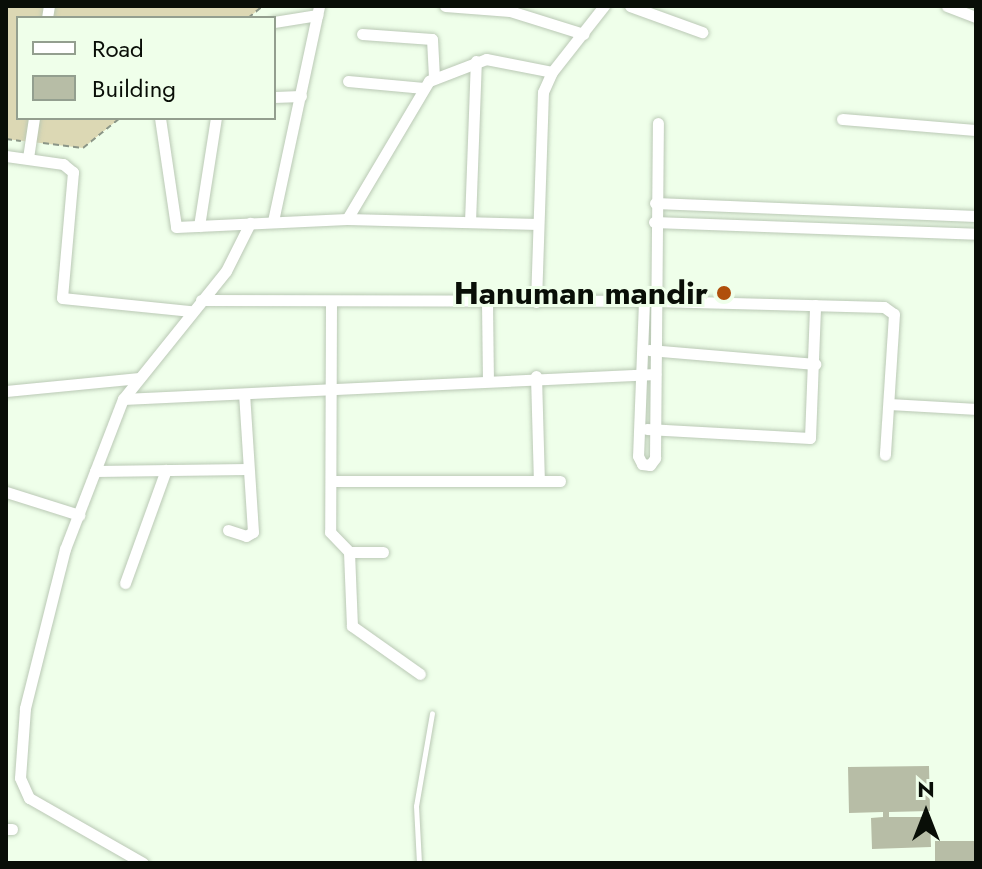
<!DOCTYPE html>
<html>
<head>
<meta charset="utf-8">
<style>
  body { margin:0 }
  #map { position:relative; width:982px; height:869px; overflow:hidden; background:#efffea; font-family:Jost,sans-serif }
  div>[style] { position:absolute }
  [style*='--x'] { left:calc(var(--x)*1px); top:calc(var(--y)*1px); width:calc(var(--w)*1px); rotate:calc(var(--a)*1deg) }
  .green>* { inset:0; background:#dcd8b4 }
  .building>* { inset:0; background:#b7bda6; transform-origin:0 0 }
  .path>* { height:2px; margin-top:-1px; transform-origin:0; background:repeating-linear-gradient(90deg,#8b9687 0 6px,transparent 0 10px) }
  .roads { filter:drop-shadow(0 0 2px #bac9b5) drop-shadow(0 0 2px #bac9b5) }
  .service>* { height:5px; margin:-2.5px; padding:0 2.5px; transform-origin:2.5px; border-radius:2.5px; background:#fff }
  .minor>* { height:11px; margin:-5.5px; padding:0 5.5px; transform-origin:5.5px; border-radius:5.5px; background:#fff }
  .dots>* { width:22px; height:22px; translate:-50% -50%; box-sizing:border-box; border:4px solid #efffea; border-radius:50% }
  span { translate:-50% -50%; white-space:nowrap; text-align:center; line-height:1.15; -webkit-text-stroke:6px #efffea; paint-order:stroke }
  .poi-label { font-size:32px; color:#090e07; font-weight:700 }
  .right { translate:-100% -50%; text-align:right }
  .frame { position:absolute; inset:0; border:8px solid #090e07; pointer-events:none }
  .legend { position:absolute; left:16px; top:16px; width:260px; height:104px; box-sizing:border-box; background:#efffea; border:2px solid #939f8f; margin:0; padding:10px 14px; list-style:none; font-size:24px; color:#090e07 }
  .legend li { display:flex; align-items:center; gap:16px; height:40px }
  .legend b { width:40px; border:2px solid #939f8f }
  .north { position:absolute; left:886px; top:773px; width:80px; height:80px; -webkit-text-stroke:6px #efffea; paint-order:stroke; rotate:0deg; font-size:22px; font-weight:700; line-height:32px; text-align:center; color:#090e07 }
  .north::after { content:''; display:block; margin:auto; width:28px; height:36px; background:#090e07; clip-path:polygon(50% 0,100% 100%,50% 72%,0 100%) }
</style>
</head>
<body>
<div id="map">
  <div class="green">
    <div style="clip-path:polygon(6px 6px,263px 6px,248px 18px,18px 18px,18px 118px,120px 118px,83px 148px,6px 139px)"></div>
  </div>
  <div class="building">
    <div style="clip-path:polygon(929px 766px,930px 811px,889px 812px,889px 817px,930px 817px,931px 847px,872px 849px,871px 818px,883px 817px,883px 812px,849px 813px,848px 767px)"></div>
    <div style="left:935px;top:841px;width:41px;height:22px"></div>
  </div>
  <div class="path">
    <div style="--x:248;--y:18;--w:19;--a:-39"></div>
    <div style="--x:6;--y:139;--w:15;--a:8"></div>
    <div style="--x:43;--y:143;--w:40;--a:7.1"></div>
    <div style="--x:83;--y:148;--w:48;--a:-39"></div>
  </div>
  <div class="roads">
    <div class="service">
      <div style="--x:419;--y:863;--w:57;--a:-93"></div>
      <div style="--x:416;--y:806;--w:94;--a:-80.2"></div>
    </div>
    <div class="minor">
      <div style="--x:445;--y:6;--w:65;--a:4.4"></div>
      <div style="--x:510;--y:11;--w:77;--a:17.3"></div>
      <div style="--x:630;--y:6;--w:77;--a:19.9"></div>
      <div style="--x:947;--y:6;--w:31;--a:21"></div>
      <div style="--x:47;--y:18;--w:12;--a:-81"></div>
      <div style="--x:274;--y:22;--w:44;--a:-9.2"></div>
      <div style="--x:362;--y:34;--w:70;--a:4.1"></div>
      <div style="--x:432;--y:39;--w:39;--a:87"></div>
      <div style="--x:348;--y:81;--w:76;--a:5.3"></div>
      <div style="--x:274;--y:97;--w:27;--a:-2"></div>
      <div style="--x:160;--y:118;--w:110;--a:81.6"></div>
      <div style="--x:176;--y:227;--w:171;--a:-2.7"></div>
      <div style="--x:347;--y:219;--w:191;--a:1.5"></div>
      <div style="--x:842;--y:119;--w:134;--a:4.7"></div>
      <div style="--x:6;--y:156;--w:58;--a:8"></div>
      <div style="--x:63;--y:164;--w:13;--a:39"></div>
      <div style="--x:73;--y:172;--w:126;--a:95"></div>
      <div style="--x:62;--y:298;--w:130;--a:5.8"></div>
      <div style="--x:28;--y:158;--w:40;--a:-81.5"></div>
      <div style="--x:655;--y:203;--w:321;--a:2.3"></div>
      <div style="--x:347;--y:219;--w:161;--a:-59.3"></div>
      <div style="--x:429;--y:81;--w:61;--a:-21.1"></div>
      <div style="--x:486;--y:59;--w:67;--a:11.1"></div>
      <div style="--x:273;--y:221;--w:220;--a:-77.9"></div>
      <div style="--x:470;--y:222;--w:161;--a:-87.9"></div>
      <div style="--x:654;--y:222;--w:322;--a:2.1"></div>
      <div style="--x:199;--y:226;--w:109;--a:-81.1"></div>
      <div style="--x:201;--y:300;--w:455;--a:0.1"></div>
      <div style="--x:656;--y:301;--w:228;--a:1.5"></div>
      <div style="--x:884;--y:307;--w:12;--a:35"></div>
      <div style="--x:894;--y:314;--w:141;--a:93.7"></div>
      <div style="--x:331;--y:301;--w:231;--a:90.2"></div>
      <div style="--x:330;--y:532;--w:28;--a:46"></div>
      <div style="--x:349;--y:552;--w:34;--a:0"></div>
      <div style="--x:644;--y:301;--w:155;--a:92.2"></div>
      <div style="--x:638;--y:456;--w:9;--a:63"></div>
      <div style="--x:642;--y:464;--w:8;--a:7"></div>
      <div style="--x:650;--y:465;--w:9;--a:-54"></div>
      <div style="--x:655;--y:458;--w:335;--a:-89.5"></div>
      <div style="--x:487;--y:302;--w:77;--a:89.3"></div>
      <div style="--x:536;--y:302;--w:210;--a:-88.1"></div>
      <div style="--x:543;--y:92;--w:22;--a:-66"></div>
      <div style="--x:552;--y:72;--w:84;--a:-51.8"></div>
      <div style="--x:649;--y:350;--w:167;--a:4.8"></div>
      <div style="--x:536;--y:376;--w:105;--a:88.4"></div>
      <div style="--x:6;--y:391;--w:134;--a:-5.6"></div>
      <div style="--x:123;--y:399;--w:533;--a:-2.69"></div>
      <div style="--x:890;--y:404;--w:86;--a:3.3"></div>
      <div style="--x:647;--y:429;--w:163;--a:3.2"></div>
      <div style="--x:810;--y:438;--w:133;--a:-87.8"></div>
      <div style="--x:95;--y:471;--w:152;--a:-0.8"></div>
      <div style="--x:331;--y:481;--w:229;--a:0"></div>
      <div style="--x:6;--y:492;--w:77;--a:17.5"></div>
      <div style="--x:228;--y:530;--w:19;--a:18"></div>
      <div style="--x:246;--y:536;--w:8;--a:-30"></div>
      <div style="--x:253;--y:532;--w:138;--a:-93.7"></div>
      <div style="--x:349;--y:552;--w:74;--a:87.7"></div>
      <div style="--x:352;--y:626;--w:83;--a:35.2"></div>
      <div style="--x:125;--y:583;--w:120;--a:-70.1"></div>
      <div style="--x:6;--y:829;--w:6;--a:0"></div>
      <div style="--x:143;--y:863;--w:131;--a:-150.3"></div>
      <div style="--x:29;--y:798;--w:22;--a:-114"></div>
      <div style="--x:20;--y:778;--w:70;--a:-85.9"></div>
      <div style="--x:25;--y:708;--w:164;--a:-75.9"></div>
      <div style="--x:65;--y:549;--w:161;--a:-68.9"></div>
      <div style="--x:123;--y:399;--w:164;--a:-51.2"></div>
      <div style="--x:226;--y:271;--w:54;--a:-63.4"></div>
    </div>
  </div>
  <div class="dots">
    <div style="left:724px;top:293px;background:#b04f0c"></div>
  </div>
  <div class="poi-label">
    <span class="right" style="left:708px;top:293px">Hanuman mandir</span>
  </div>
  <div class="frame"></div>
  <ul class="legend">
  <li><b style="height:10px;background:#fff"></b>Road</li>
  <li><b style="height:22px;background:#b7bda6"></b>Building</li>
  </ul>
  <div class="north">N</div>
</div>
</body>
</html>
